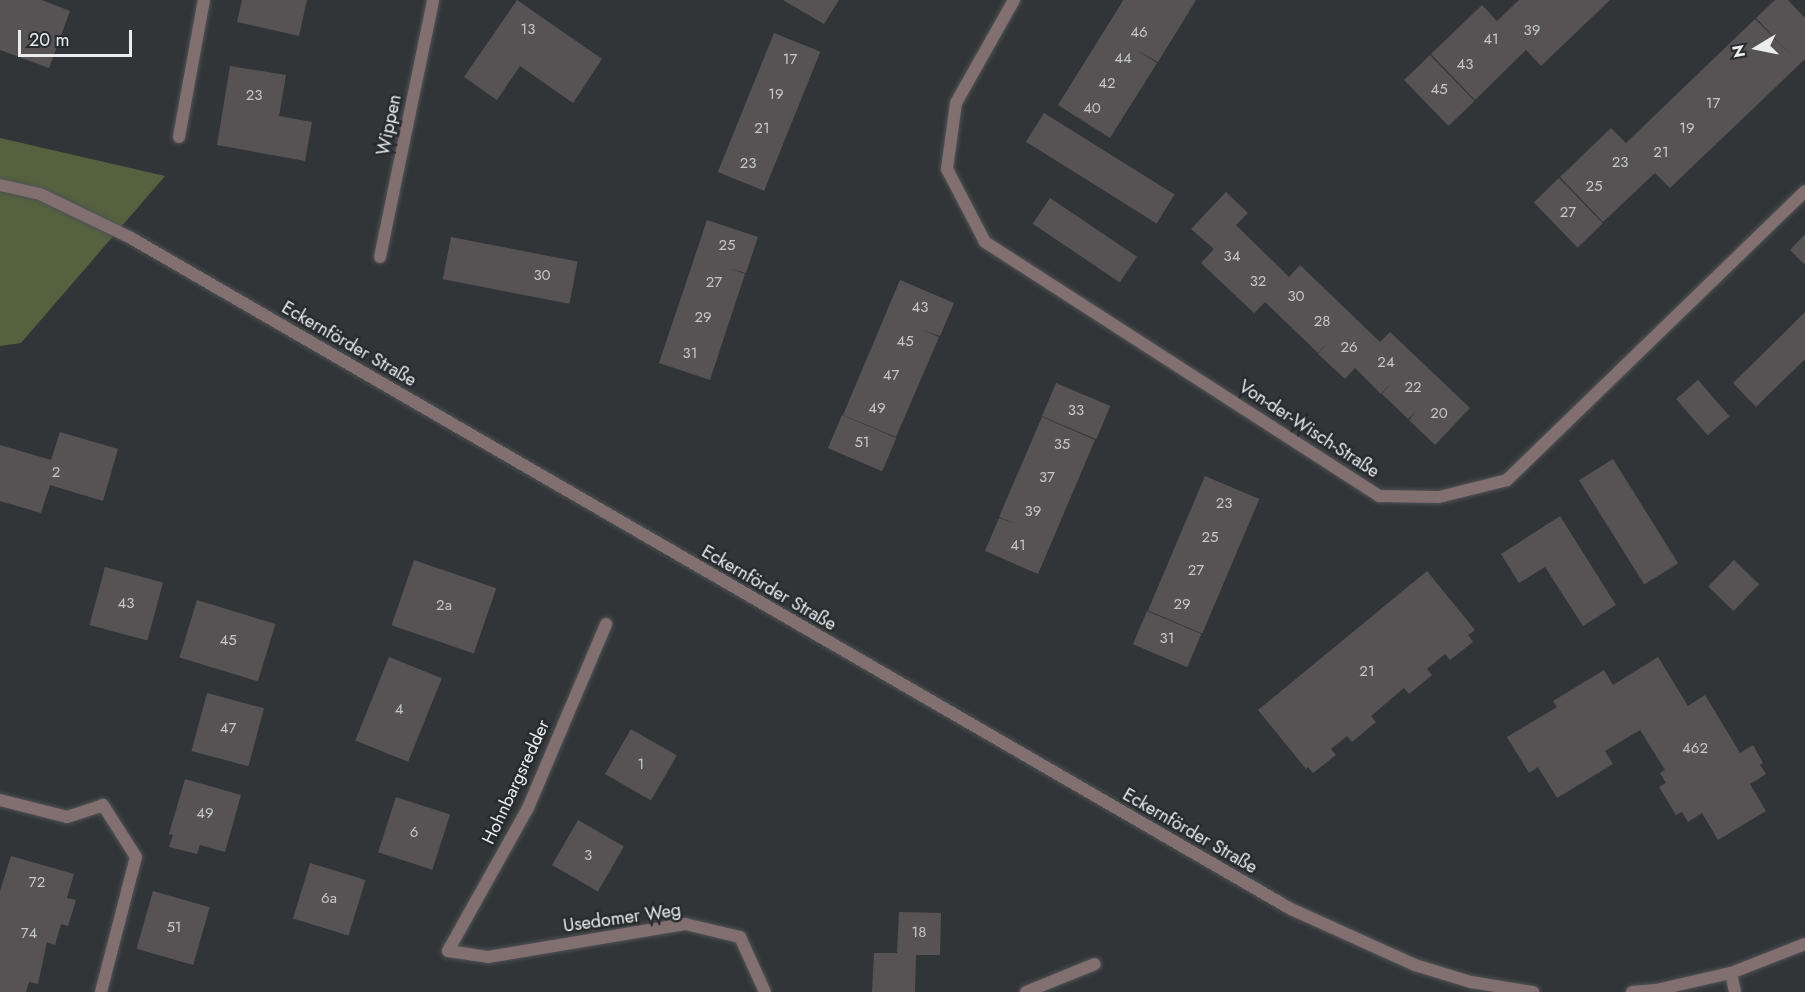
<!DOCTYPE html>
<html>
<head>
<meta charset="utf-8">
<style>
  body { margin:0 }
  #map { position:relative; width:1805px; height:992px; overflow:hidden; background:#323537; font-family:Jost,sans-serif }
  div>[style] { position:absolute }
  [style*='--x'] { left:calc(var(--x)*1px); top:calc(var(--y)*1px); width:calc(var(--w)*1px); rotate:calc(var(--a)*1deg) }
  .forest>* { inset:0; background:#56623f }
  .building>* { inset:0; background:#575354; transform-origin:0 0 }
  .roads { filter:drop-shadow(0 0 2px #4f5254) drop-shadow(0 0 2px #4f5254) }
  .service>* { height:12px; margin:-6px; padding:0 6px; transform-origin:6px; border-radius:6px; background:#826f70 }
  .minor>* { height:12px; margin:-6px; padding:0 6px; transform-origin:6px; border-radius:6px; background:#826f70 }
  .tertiary>* { height:12px; margin:-6px; padding:0 6px; transform-origin:6px; border-radius:6px; background:#826f70 }
  span { translate:-50% -50%; white-space:nowrap; text-align:center; line-height:1.15; -webkit-text-stroke:5px #282b2d; paint-order:stroke }
  .number-label { font-size:15px; color:#c5c6c7 }
  .number-label span { -webkit-text-stroke-width:0 }
  .street-label { font-size:18px; color:#eaeced }
  .north { position:absolute; left:1727px; top:18px; width:60px; height:60px; -webkit-text-stroke:4px #282b2d; paint-order:stroke; rotate:260deg; font-size:16px; font-weight:700; line-height:24px; text-align:center; color:#eaeced }
  .north::after { content:''; display:block; margin:auto; width:21px; height:27px; background:#eaeced; clip-path:polygon(50% 0,100% 100%,50% 72%,0 100%) }
  .scale { position:absolute; left:18px; top:30px; width:114px; height:27px; box-sizing:border-box; border:3px solid #eaeced; border-top:0; padding-left:8px; font-size:18px; line-height:21px; white-space:nowrap; color:#eaeced; -webkit-text-stroke:4px #282b2d; paint-order:stroke }
</style>
</head>
<body>
<div id="map">
  <div class="forest">
    <div style="clip-path:polygon(0 138px,165px 176px,21px 343px,0 346px)"></div>
  </div>
  <div class="building">
    <div style="clip-path:polygon(0 0,42px 0,70px 11px,49px 68px,0 50px)"></div>
    <div style="clip-path:polygon(242px 0,307px 0,299px 36px,237px 22px)"></div>
    <div style="clip-path:polygon(517px 0,602px 59px,573px 103px,520px 66px,497px 100px,464px 77px)"></div>
    <div style="clip-path:polygon(783px 0,839px 0,824px 24px)"></div>
    <div style="clip-path:polygon(1123px 0,1196px 0,1158px 62px,1138px 51px,1157px 63px,1110px 138px,1058px 105px,1121px 4px,1132px 10px,1121px 4px)"></div>
    <div style="clip-path:polygon(1519px 0,1610px 0,1541px 66px,1526px 50px,1475px 100px,1431px 54px,1482px 5px,1497px 21px)"></div>
    <div style="clip-path:polygon(1775px 0,1788px 0,1805px 18px,1805px 59px,1670px 188px,1655px 173px,1603px 222px,1560px 177px,1611px 128px,1626px 143px,1755px 19px,1790px 54px,1756px 18px)"></div>
    <div style="left:774px;top:33px;width:50px;height:150px;rotate:22deg"></div>
    <div style="left:1430px;top:55px;width:64px;height:36px;rotate:46deg"></div>
    <div style="clip-path:polygon(230px 66px,286px 75px,279px 116px,312px 122px,305px 161px,217px 145px)"></div>
    <div style="left:1044px;top:113px;width:154px;height:34px;rotate:32deg"></div>
    <div style="left:1559px;top:178px;width:63px;height:35px;rotate:46deg"></div>
    <div style="clip-path:polygon(1226px 192px,1248px 213px,1236px 225px,1289px 277px,1300px 265px,1380px 342px,1390px 332px,1470px 408px,1435px 445px,1409px 420px,1416px 411px,1408px 419px,1382px 394px,1394px 380px,1381px 394px,1355px 368px,1345px 379px,1318px 354px,1330px 340px,1318px 353px,1265px 302px,1254px 313px,1201px 263px,1214px 249px,1191px 229px)"></div>
    <div style="left:1050px;top:198px;width:105px;height:31px;rotate:34deg"></div>
    <div style="clip-path:polygon(707px 220px,758px 237px,746px 273px,731px 269px,745px 274px,710px 380px,659px 363px)"></div>
    <div style="clip-path:polygon(1805px 234px,1805px 265px,1790px 250px)"></div>
    <div style="left:451px;top:237px;width:129px;height:43px;rotate:11deg"></div>
    <div style="clip-path:polygon(900px 280px,954px 303px,940px 336px,922px 330px,939px 337px,896px 437px,843px 415px)"></div>
    <div style="clip-path:polygon(1805px 312px,1805px 359px,1756px 407px,1733px 383px)"></div>
    <div style="left:1698px;top:380px;width:48px;height:29px;rotate:49deg"></div>
    <div style="left:1056px;top:383px;width:59px;height:36px;rotate:23deg"></div>
    <div style="left:842px;top:415px;width:59px;height:36px;rotate:23deg"></div>
    <div style="clip-path:polygon(1042px 417px,1095px 440px,1038px 574px,985px 551px,999px 518px,1016px 524px,999px 517px)"></div>
    <div style="clip-path:polygon(60px 432px,118px 449px,103px 501px,50px 485px,41px 513px,0 501px,0 445px,51px 460px)"></div>
    <div style="left:1613px;top:459px;width:123px;height:40px;rotate:58deg"></div>
    <div style="left:1205px;top:476px;width:59px;height:146px;rotate:23deg"></div>
    <div style="clip-path:polygon(1560px 516px,1616px 605px,1583px 626px,1545px 567px,1519px 583px,1501px 554px)"></div>
    <div style="left:414px;top:560px;width:87px;height:69px;rotate:19deg"></div>
    <div style="left:1734px;top:560px;width:35px;height:37px;rotate:44deg"></div>
    <div style="left:105px;top:567px;width:60px;height:60px;rotate:15deg"></div>
    <div style="clip-path:polygon(1427px 571px,1475px 630px,1468px 635px,1473px 642px,1450px 660px,1445px 654px,1427px 669px,1432px 675px,1409px 694px,1404px 688px,1371px 716px,1376px 722px,1352px 742px,1347px 736px,1331px 749px,1336px 755px,1313px 773px,1308px 767px,1306px 769px,1258px 710px)"></div>
    <div style="left:197px;top:600px;width:82px;height:60px;rotate:17deg"></div>
    <div style="left:1147px;top:611px;width:59px;height:36px;rotate:23deg"></div>
    <div style="left:389px;top:657px;width:57px;height:90px;rotate:22deg"></div>
    <div style="clip-path:polygon(1658px 657px,1688px 706px,1705px 695px,1740px 753px,1753px 745px,1763px 763px,1760px 765px,1766px 774px,1750px 784px,1766px 811px,1718px 840px,1702px 813px,1688px 822px,1682px 812px,1676px 815px,1659px 787px,1666px 783px,1660px 773px,1665px 770px,1640px 730px,1605px 751px,1613px 764px,1557px 798px,1538px 767px,1529px 773px,1507px 737px,1557px 707px,1553px 701px,1604px 670px,1613px 685px)"></div>
    <div style="left:207px;top:693px;width:59px;height:60px;rotate:15deg"></div>
    <div style="left:631px;top:729px;width:53px;height:52px;rotate:30deg"></div>
    <div style="clip-path:polygon(185px 779px,241px 795px,225px 852px,200px 845px,197px 854px,169px 847px,173px 835px,169px 834px)"></div>
    <div style="left:396px;top:797px;width:57px;height:58px;rotate:18deg"></div>
    <div style="left:578px;top:820px;width:53px;height:52px;rotate:30deg"></div>
    <div style="clip-path:polygon(11px 856px,74px 874px,67px 898px,76px 900px,68px 926px,61px 924px,55px 945px,47px 942px,38px 984px,29px 982px,26px 992px,0 992px,0 891px)"></div>
    <div style="left:310px;top:863px;width:58px;height:58px;rotate:17deg"></div>
    <div style="left:153px;top:891px;width:59px;height:60px;rotate:16deg"></div>
    <div style="clip-path:polygon(899px 912px,941px 913px,940px 955px,916px 955px,915px 992px,872px 992px,874px 953px,897px 953px)"></div>
  </div>
  <div class="roads">
    <div class="service">
      <div style="--x:179;--y:137;--w:139;--a:-79.7"></div>
      <div style="--x:380;--y:257;--w:262;--a:-78.3"></div>
      <div style="--x:448;--y:951;--w:164;--a:-60.8"></div>
      <div style="--x:528;--y:808;--w:200;--a:-67"></div>
      <div style="--x:101;--y:992;--w:139;--a:-75.5"></div>
      <div style="--x:136;--y:857;--w:62;--a:-122.4"></div>
      <div style="--x:1026;--y:992;--w:74;--a:-22.1"></div>
    </div>
    <div class="minor">
      <div style="--x:1014;--y:0;--w:118;--a:119.4"></div>
      <div style="--x:956;--y:103;--w:67;--a:97.8"></div>
      <div style="--x:947;--y:169;--w:82;--a:62.5"></div>
      <div style="--x:985;--y:242;--w:469;--a:32.8"></div>
      <div style="--x:1379;--y:496;--w:60;--a:1"></div>
      <div style="--x:1439;--y:497;--w:70;--a:-14"></div>
      <div style="--x:1507;--y:480;--w:415;--a:-44.1"></div>
      <div style="--x:0;--y:800;--w:69;--a:14.2"></div>
      <div style="--x:67;--y:817;--w:38;--a:-18"></div>
      <div style="--x:448;--y:951;--w:40;--a:8.5"></div>
      <div style="--x:488;--y:957;--w:200;--a:-9.5"></div>
      <div style="--x:685;--y:924;--w:57;--a:13.3"></div>
      <div style="--x:740;--y:937;--w:60;--a:65.6"></div>
      <div style="--x:1731;--y:973;--w:19;--a:78"></div>
    </div>
    <div class="tertiary">
      <div style="--x:0;--y:185;--w:41;--a:12.7"></div>
      <div style="--x:40;--y:194;--w:101;--a:25.8"></div>
      <div style="--x:131;--y:238;--w:1340;--a:30.05"></div>
      <div style="--x:1291;--y:909;--w:136;--a:24.3"></div>
      <div style="--x:1415;--y:965;--w:59;--a:16.9"></div>
      <div style="--x:1471;--y:982;--w:63;--a:9.2"></div>
      <div style="--x:1632;--y:992;--w:24;--a:-5"></div>
      <div style="--x:1656;--y:990;--w:77;--a:-12.8"></div>
      <div style="--x:1731;--y:973;--w:79;--a:-21.4"></div>
    </div>
  </div>
  <div class="number-label">
    <span style="left:528px;top:30px">13</span>
    <span style="left:1532px;top:31px">39</span>
    <span style="left:1139px;top:33px">46</span>
    <span style="left:1491px;top:40px">41</span>
    <span style="left:1123px;top:59px">44</span>
    <span style="left:790px;top:60px">17</span>
    <span style="left:1465px;top:65px">43</span>
    <span style="left:1107px;top:84px">42</span>
    <span style="left:1439px;top:90px">45</span>
    <span style="left:776px;top:95px">19</span>
    <span style="left:254px;top:96px">23</span>
    <span style="left:1713px;top:104px">17</span>
    <span style="left:1092px;top:109px">40</span>
    <span style="left:762px;top:129px">21</span>
    <span style="left:1687px;top:129px">19</span>
    <span style="left:1661px;top:153px">21</span>
    <span style="left:1620px;top:163px">23</span>
    <span style="left:748px;top:164px">23</span>
    <span style="left:1594px;top:187px">25</span>
    <span style="left:1568px;top:213px">27</span>
    <span style="left:727px;top:246px">25</span>
    <span style="left:1232px;top:257px">34</span>
    <span style="left:542px;top:276px">30</span>
    <span style="left:1258px;top:282px">32</span>
    <span style="left:714px;top:283px">27</span>
    <span style="left:1296px;top:297px">30</span>
    <span style="left:920px;top:308px">43</span>
    <span style="left:703px;top:318px">29</span>
    <span style="left:1322px;top:322px">28</span>
    <span style="left:905px;top:342px">45</span>
    <span style="left:1349px;top:348px">26</span>
    <span style="left:690px;top:354px">31</span>
    <span style="left:1386px;top:363px">24</span>
    <span style="left:891px;top:376px">47</span>
    <span style="left:1413px;top:388px">22</span>
    <span style="left:877px;top:409px">49</span>
    <span style="left:1076px;top:411px">33</span>
    <span style="left:1439px;top:414px">20</span>
    <span style="left:862px;top:443px">51</span>
    <span style="left:1062px;top:445px">35</span>
    <span style="left:56px;top:473px">2</span>
    <span style="left:1047px;top:478px">37</span>
    <span style="left:1224px;top:504px">23</span>
    <span style="left:1033px;top:512px">39</span>
    <span style="left:1210px;top:538px">25</span>
    <span style="left:1018px;top:546px">41</span>
    <span style="left:1196px;top:571px">27</span>
    <span style="left:126px;top:604px">43</span>
    <span style="left:1182px;top:605px">29</span>
    <span style="left:444px;top:606px">2a</span>
    <span style="left:1167px;top:639px">31</span>
    <span style="left:228px;top:641px">45</span>
    <span style="left:1367px;top:672px">21</span>
    <span style="left:399px;top:710px">4</span>
    <span style="left:228px;top:729px">47</span>
    <span style="left:1695px;top:749px">462</span>
    <span style="left:641px;top:765px">1</span>
    <span style="left:205px;top:814px">49</span>
    <span style="left:414px;top:833px">6</span>
    <span style="left:588px;top:856px">3</span>
    <span style="left:37px;top:883px">72</span>
    <span style="left:329px;top:899px">6a</span>
    <span style="left:174px;top:928px">51</span>
    <span style="left:919px;top:933px">18</span>
    <span style="left:29px;top:934px">74</span>
  </div>
  <div class="street-label">
    <span style="left:389px;top:125px;rotate:-78deg">Wippen</span>
    <span style="left:349px;top:344px;rotate:30deg">Eckernförder Straße</span>
    <span style="left:1309px;top:429px;rotate:33deg">Von-der-Wisch-Straße</span>
    <span style="left:769px;top:588px;rotate:30deg">Eckernförder Straße</span>
    <span style="left:516px;top:782px;rotate:-65deg">Hohnbargsredder</span>
    <span style="left:1190px;top:831px;rotate:30deg">Eckernförder Straße</span>
    <span style="left:622px;top:918px;rotate:-8deg">Usedomer Weg</span>
  </div>
  <div class="north">N</div>
  <div class="scale">20 m</div>
</div>
</body>
</html>
